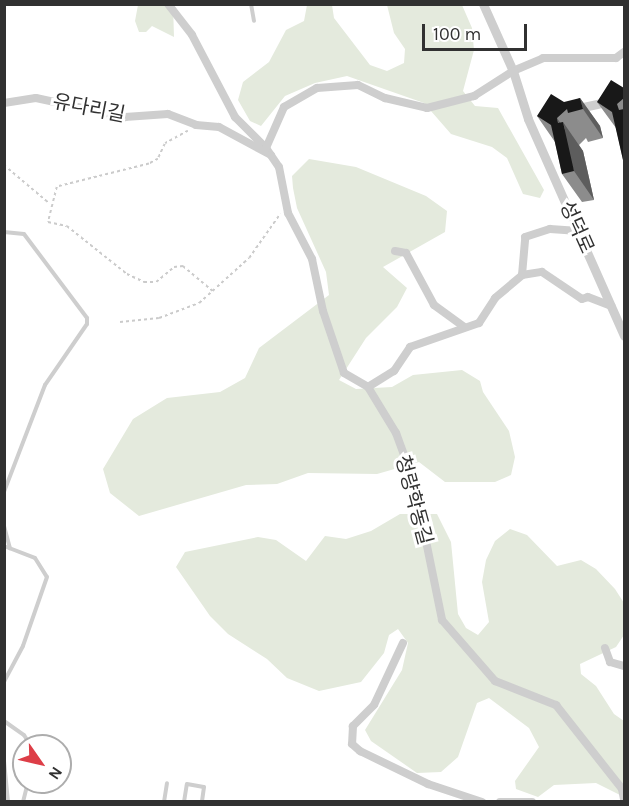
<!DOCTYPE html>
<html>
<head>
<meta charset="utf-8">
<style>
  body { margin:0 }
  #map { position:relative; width:629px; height:806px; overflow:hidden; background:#fff; font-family:Karla,"Noto Sans KR",sans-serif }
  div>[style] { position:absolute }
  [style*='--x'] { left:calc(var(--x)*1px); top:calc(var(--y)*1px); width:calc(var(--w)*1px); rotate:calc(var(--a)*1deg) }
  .green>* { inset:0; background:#e4eadd }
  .path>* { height:1.5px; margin-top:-0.75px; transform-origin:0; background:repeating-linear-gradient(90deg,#cbcbcb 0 3px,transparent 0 6px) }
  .service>* { height:4px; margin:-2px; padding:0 2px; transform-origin:2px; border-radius:2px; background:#cecece }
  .minor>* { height:8px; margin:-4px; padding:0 4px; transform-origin:4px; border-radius:4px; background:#cecece }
  .tertiary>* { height:9px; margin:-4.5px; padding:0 4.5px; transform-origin:4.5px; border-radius:4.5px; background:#cecece }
  .wall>* { inset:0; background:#8c8c8c }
  .shaded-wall>* { inset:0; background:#5d5d5d }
  .building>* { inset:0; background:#181818 }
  span { translate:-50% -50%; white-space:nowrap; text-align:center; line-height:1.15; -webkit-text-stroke:6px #fff; paint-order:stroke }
  .street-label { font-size:20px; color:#313131 }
  .frame { position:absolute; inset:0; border:6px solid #313131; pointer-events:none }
  .north { position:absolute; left:12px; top:734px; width:60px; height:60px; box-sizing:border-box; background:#fff; border:2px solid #adadad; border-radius:50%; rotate:124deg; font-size:16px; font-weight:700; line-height:24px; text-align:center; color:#313131 }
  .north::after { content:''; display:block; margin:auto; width:21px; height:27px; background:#dd3e47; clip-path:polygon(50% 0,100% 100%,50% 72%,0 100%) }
  .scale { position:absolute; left:422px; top:24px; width:105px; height:27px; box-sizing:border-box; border:3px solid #313131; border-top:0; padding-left:8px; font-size:18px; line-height:21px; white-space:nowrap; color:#313131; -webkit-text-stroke:4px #fff; paint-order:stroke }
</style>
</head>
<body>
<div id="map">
  <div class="green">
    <div style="clip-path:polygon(138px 5px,173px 5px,174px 37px,152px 26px,146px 32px,139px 32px,135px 21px)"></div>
    <div style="clip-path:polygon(307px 5px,332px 5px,334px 18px,370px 65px,387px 71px,404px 63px,405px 49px,394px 33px,387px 5px,462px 5px,472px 28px,474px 50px,463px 91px,475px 106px,498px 108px,544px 190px,540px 198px,523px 194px,507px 158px,492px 147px,451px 134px,424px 103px,347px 76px,315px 83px,285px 96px,261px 126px,250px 121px,238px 100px,243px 82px,269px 62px,286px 30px,304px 21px)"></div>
    <div style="clip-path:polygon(309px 159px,356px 167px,426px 196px,447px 211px,445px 232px,383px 267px,407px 288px,397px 307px,366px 338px,339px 380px,356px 389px,392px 387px,413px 375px,462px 370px,480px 381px,483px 392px,509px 431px,515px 457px,511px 475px,495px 482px,445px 482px,419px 462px,377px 474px,308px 473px,277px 484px,246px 485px,139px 516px,110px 493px,103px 469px,133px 419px,167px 398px,220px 392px,245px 378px,259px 348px,329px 295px,326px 272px,297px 208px,293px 188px,292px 176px)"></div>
    <div style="clip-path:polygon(400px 514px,437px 514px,451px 542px,458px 614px,466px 628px,478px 635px,489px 622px,482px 582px,486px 560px,495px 541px,510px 529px,527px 535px,557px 566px,581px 560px,596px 569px,615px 589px,624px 603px,624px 635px,616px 647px,580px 664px,581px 674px,596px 686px,614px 714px,624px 721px,624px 797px,596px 783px,554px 785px,538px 797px,516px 789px,515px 781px,539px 747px,529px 728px,489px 698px,477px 703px,458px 757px,441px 772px,417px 773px,371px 741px,365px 730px,402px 670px,408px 643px,398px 629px,389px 635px,384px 653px,361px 682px,319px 691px,287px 678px,267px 659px,228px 634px,210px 616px,176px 567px,185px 552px,258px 537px,276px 540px,306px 561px,325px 536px,346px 539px,371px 531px)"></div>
  </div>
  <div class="path">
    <div style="--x:188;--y:131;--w:26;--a:151"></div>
    <div style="--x:165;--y:144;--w:17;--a:115"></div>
    <div style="--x:158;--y:159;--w:10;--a:151"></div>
    <div style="--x:149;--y:164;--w:95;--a:166"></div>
    <div style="--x:57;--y:187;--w:36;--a:104"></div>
    <div style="--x:48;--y:222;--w:19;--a:12"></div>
    <div style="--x:67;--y:226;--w:77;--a:38.7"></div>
    <div style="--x:127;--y:274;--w:19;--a:25"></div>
    <div style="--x:144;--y:282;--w:12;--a:0"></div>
    <div style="--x:156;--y:282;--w:23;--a:-40"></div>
    <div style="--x:174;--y:267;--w:9;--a:-6"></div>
    <div style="--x:183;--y:266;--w:39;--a:40"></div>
    <div style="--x:4;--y:165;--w:59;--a:40.2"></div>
    <div style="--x:120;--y:322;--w:39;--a:-6"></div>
    <div style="--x:159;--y:318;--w:43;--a:-20.6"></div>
    <div style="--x:199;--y:303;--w:67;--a:-42"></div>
    <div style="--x:249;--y:258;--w:54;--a:-54.8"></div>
  </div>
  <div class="service">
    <div style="--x:251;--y:4;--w:17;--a:80"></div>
    <div style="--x:4;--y:232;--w:20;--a:6"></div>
    <div style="--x:24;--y:234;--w:105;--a:53.1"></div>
    <div style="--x:87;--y:318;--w:6;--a:90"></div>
    <div style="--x:87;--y:324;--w:74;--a:124.5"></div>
    <div style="--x:45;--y:385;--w:115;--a:111"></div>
    <div style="--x:4;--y:526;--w:23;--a:75"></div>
    <div style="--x:4;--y:546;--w:33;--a:21"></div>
    <div style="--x:35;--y:558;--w:22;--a:58"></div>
    <div style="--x:47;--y:577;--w:73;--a:109.2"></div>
    <div style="--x:23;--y:646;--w:40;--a:118"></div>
    <div style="--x:4;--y:721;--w:24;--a:35"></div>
    <div style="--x:24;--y:735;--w:13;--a:58"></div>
    <div style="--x:4;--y:761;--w:41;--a:84.4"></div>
    <div style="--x:23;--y:802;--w:21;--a:-76"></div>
    <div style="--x:164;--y:802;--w:19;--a:-81"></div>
    <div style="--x:184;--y:802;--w:18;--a:-81"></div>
    <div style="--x:187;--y:784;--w:17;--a:10"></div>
    <div style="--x:204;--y:787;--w:15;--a:98"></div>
  </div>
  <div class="minor">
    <div style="--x:168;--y:4;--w:39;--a:52"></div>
    <div style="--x:192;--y:35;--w:93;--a:62.3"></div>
    <div style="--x:235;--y:117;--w:44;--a:45"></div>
    <div style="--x:266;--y:148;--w:23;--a:56"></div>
    <div style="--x:279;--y:167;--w:47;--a:78.9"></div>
    <div style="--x:288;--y:213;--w:52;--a:62.4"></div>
    <div style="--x:312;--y:259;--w:53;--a:78.1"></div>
    <div style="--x:323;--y:311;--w:65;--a:71.3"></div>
    <div style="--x:344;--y:373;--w:28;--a:30"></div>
    <div style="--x:368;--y:387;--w:54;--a:58.7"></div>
    <div style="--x:396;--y:433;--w:52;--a:69.8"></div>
    <div style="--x:414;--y:482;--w:141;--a:78.5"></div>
    <div style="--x:442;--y:620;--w:81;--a:49"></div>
    <div style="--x:495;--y:681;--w:66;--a:21.5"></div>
    <div style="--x:556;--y:705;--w:107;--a:51.8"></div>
    <div style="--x:622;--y:789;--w:10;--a:79"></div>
    <div style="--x:4;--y:103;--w:32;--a:-9"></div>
    <div style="--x:36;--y:98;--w:91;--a:12.1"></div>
    <div style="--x:125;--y:117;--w:43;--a:-4"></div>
    <div style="--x:168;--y:114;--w:30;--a:21"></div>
    <div style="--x:196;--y:125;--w:23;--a:5"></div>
    <div style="--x:219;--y:127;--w:59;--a:28.3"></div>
    <div style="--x:266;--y:148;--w:45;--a:-66.3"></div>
    <div style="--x:284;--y:107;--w:38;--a:-30"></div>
    <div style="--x:317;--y:88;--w:41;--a:-4.2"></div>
    <div style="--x:358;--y:85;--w:30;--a:26"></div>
    <div style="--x:385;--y:98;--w:43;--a:13.4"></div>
    <div style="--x:427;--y:108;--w:49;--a:-14.3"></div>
    <div style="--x:474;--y:96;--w:46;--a:-32.7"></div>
    <div style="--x:513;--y:71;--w:33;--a:-23"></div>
    <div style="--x:543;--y:58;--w:73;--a:0"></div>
    <div style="--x:616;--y:58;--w:10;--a:-37"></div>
    <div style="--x:395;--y:251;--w:11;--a:10"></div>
    <div style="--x:406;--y:253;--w:59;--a:61.7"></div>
    <div style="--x:434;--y:305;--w:37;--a:36"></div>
    <div style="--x:522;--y:275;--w:38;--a:-85"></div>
    <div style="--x:525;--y:237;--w:26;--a:-18"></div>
    <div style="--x:550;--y:229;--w:29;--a:4"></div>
    <div style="--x:368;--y:387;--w:31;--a:-32"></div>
    <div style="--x:394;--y:371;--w:29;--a:-56"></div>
    <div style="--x:410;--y:347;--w:73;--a:-19.2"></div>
    <div style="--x:479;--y:323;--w:30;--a:-57"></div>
    <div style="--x:495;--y:298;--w:35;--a:-40"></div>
    <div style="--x:522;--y:275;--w:20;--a:-9"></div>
    <div style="--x:542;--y:272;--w:48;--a:34"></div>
    <div style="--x:582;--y:299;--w:6;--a:-18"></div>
    <div style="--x:588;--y:297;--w:25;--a:21"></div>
    <div style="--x:403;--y:643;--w:68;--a:115.1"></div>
    <div style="--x:374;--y:705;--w:30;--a:135"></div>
    <div style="--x:353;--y:726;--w:18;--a:93"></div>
    <div style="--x:352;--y:744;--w:11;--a:41"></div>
    <div style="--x:360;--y:751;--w:76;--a:25.9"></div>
    <div style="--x:428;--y:784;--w:57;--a:18.4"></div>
    <div style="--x:605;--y:648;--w:15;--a:70"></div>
    <div style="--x:610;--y:662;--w:15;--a:16"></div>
    <div style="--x:500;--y:802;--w:32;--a:0"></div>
  </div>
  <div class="tertiary">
    <div style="--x:483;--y:4;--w:73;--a:65.9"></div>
    <div style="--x:513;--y:71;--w:50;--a:72.6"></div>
    <div style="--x:528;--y:119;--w:237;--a:66.1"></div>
    <div style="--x:574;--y:109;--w:51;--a:-12.4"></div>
  </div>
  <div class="wall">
    <div style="clip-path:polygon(624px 88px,624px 163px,623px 160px,616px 128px,597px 102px)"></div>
    <div style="clip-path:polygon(580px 98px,600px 126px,603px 138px,588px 142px,586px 138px,579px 145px,583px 151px,594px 200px,582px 202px,562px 174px,555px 142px,537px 116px)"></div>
  </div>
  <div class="shaded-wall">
    <div style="clip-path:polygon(580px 98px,600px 126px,603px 138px,583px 109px)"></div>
    <div style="clip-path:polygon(557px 118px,565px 130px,563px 122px,583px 151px,594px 200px,574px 171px)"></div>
  </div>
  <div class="building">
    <div style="clip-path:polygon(611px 80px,624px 88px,624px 98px,617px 104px,619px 110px,624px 109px,624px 160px,623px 160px,612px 112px,597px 102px)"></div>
    <div style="clip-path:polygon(551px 94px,564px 102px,580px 98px,583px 109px,568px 113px,567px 109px,557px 118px,558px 123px,563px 122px,574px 171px,562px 174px,551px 125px,537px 116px)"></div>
  </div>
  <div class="street-label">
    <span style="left:89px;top:108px;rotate:11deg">유다리길</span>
    <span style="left:577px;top:227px;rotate:66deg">성덕로</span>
    <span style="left:414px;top:500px;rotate:75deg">청량학동길</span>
  </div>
  <div class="frame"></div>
  <div class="north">N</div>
  <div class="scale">100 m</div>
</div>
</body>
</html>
